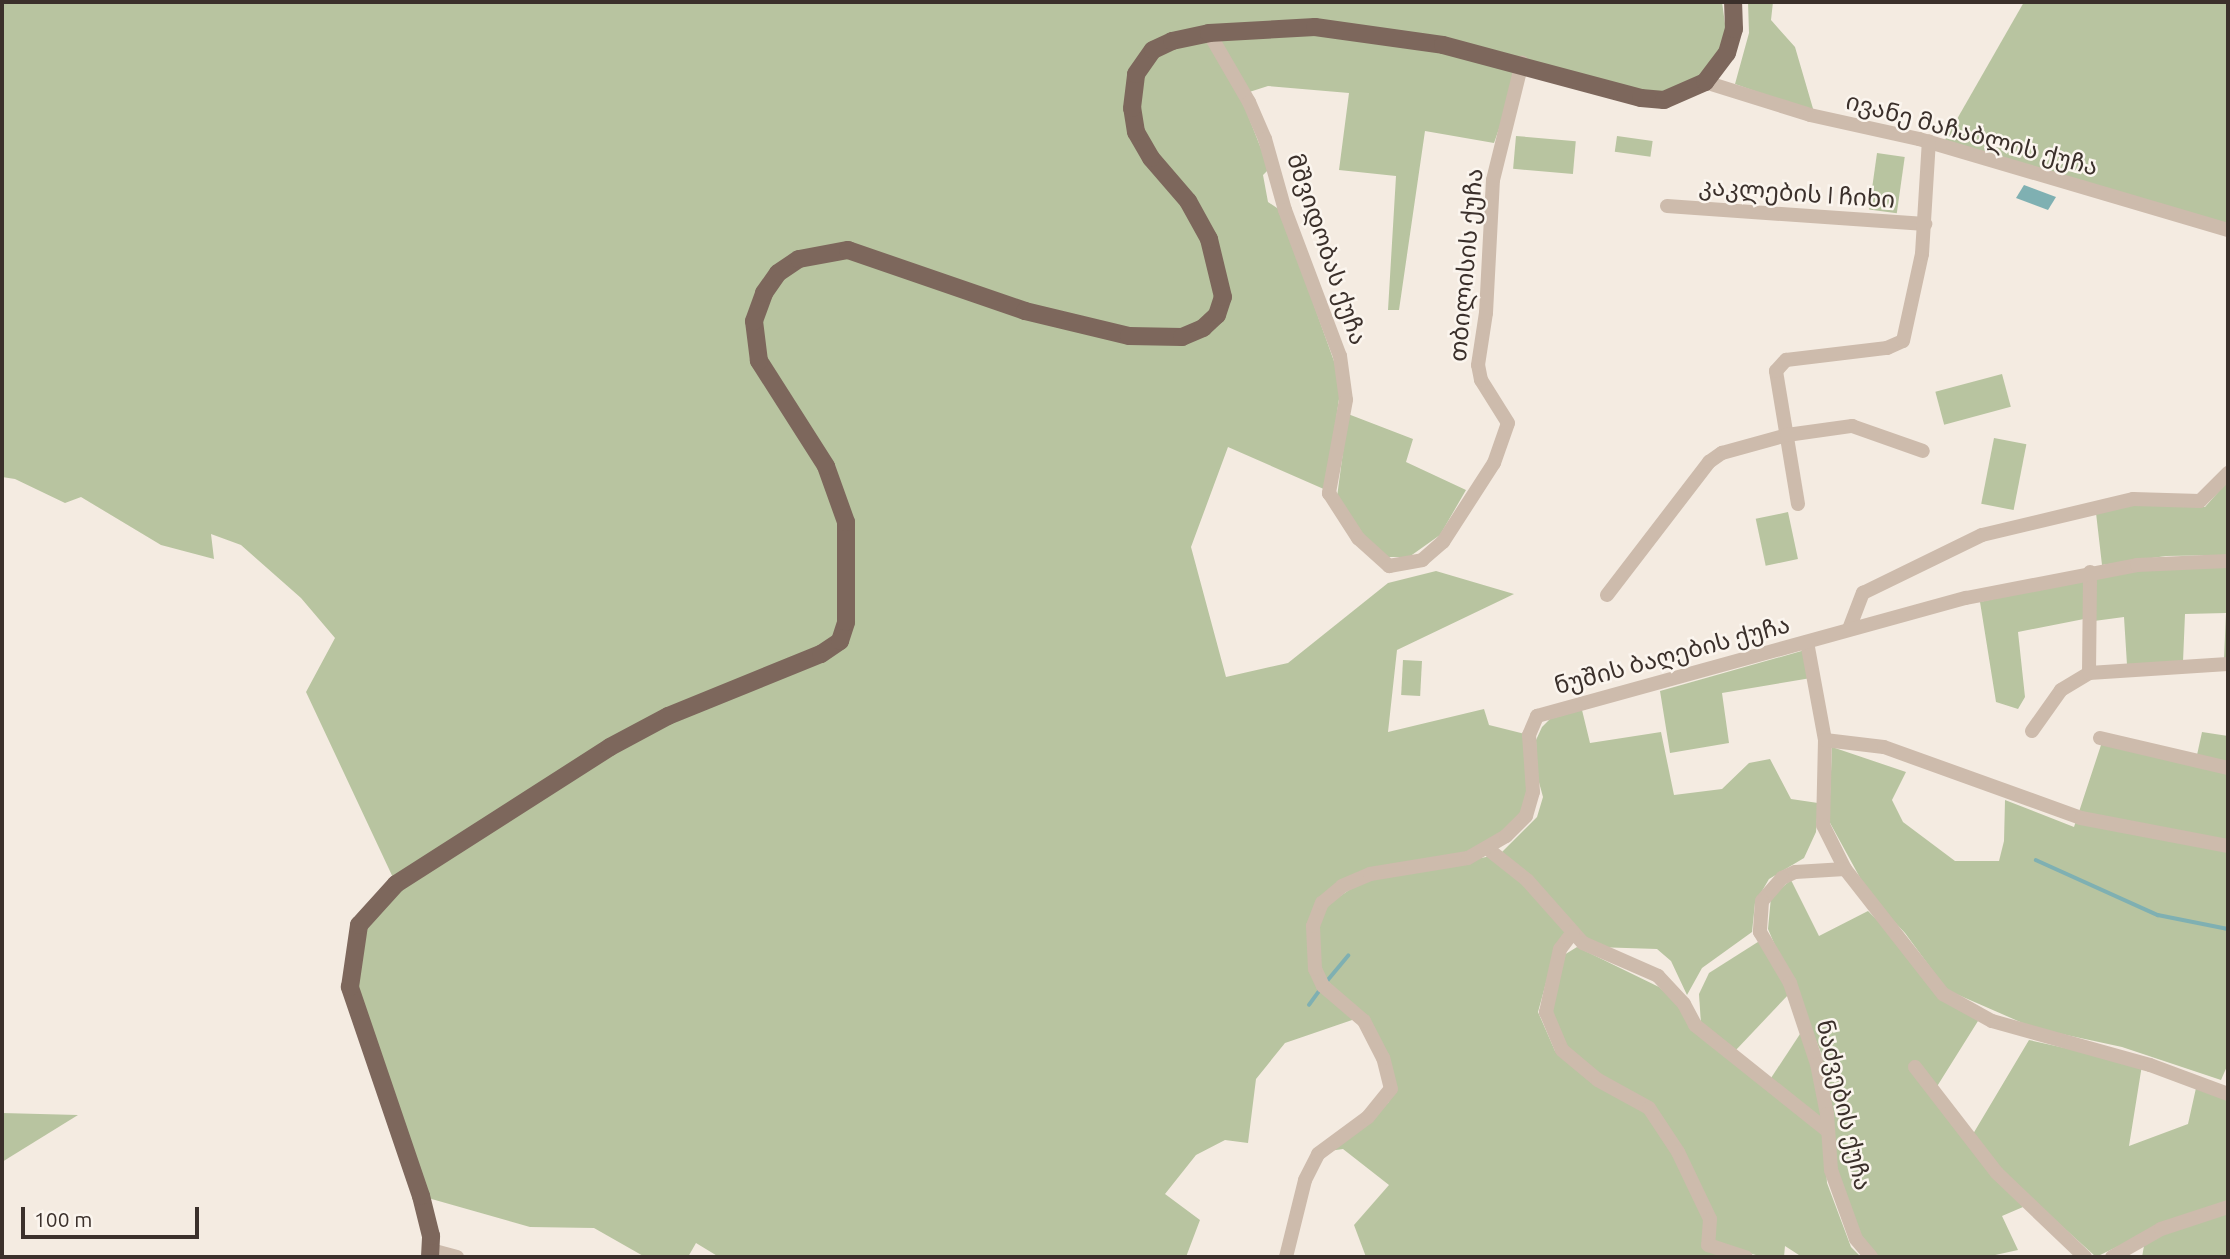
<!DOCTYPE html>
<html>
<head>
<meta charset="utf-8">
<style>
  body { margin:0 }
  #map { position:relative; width:2230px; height:1259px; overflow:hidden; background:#f4ebe1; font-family:Ubuntu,"Noto Sans Georgian",sans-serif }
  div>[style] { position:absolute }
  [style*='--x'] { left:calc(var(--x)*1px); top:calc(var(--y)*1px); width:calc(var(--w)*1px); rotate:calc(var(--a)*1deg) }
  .green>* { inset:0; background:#b8c4a0; transform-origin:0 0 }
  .water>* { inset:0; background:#7fb0b2 }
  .stream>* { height:3.5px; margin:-1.75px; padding:0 1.75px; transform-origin:1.75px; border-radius:1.75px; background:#7fb0b2 }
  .minor>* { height:14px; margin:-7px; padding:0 7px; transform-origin:7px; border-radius:7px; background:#cdbbac }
  .major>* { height:18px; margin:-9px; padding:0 9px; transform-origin:9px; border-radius:9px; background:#7d675c }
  span { translate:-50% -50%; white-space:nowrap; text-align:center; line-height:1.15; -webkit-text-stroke:5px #fbf5ee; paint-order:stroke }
  .street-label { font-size:24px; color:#3b302b }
  .frame { position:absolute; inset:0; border:4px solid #3b302b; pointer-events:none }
  .scale { position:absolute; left:21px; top:1207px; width:178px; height:32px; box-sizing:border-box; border:4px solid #3b302b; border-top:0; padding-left:9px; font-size:21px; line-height:24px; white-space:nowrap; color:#3b302b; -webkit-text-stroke:5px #fbf5ee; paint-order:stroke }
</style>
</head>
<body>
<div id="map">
  <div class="green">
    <div style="clip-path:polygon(2px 2px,1722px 2px,1726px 31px,1715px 63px,1699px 82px,1655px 93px,1513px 57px,1260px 27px,1522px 63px,1494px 143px,1425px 131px,1399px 310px,1388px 310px,1396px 176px,1339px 170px,1349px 93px,1268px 86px,1240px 95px,1269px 169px,1263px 175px,1268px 202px,1280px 210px,1340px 378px,1340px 392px,1326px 490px,1228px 447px,1191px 547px,1226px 677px,1288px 663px,1388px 583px,1436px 571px,1514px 594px,1397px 650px,1388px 732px,1484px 709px,1489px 725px,1529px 735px,1526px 816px,1488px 849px,1370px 874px,1322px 903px,1315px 969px,1355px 1019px,1285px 1043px,1256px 1079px,1248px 1143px,1225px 1140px,1196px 1155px,1165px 1194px,1200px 1220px,1186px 1257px,719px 1257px,696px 1243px,688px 1257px,645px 1257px,594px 1228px,530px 1227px,421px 1196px,350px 987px,359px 925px,396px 884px,306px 692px,335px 638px,301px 598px,241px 545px,211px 534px,214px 559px,161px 545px,81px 497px,65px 503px,15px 479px,2px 477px)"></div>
    <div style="clip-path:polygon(1748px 2px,1773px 2px,1771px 20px,1795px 47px,1814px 112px,1735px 84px,1749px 33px)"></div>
    <div style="clip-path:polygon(2024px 2px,2228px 2px,2228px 225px,1945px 140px)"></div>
    <div style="left:1516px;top:136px;width:60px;height:33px;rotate:5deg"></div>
    <div style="left:1617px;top:136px;width:36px;height:16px;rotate:8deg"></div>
    <div style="left:1877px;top:153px;width:28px;height:57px;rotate:8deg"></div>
    <div style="left:2002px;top:374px;width:34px;height:69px;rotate:75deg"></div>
    <div style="clip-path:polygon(1348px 414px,1413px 439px,1406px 462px,1466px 490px,1440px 535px,1409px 557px,1386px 557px,1368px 544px,1337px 497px)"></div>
    <div style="left:1994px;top:438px;width:33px;height:67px;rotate:11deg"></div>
    <div style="clip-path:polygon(2228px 481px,2228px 555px,2166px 556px,2102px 565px,2096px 513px,2135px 504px,2205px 507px)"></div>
    <div style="left:1788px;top:512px;width:48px;height:33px;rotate:78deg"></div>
    <div style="clip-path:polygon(2189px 565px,2228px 565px,2228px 659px,2224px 659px,2226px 613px,2185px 614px,2183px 662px,2127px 665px,2124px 617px,2094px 621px,2094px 575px)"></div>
    <div style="clip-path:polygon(2086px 578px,2084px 619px,2018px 632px,2025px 697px,2018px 709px,1996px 702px,1980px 602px)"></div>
    <div style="clip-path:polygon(1805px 650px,1811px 678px,1722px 693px,1729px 743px,1670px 753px,1660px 691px)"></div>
    <div style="left:1403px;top:660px;width:19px;height:35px;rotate:3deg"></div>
    <div style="clip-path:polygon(1582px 710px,1590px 743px,1661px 732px,1674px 795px,1722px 789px,1749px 763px,1770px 759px,1791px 799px,1818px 803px,1816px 832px,1804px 858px,1769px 879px,1755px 903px,1752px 932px,1702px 968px,1687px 995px,1671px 961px,1657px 949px,1596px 947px,1501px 853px,1537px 817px,1543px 797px,1537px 775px,1536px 740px,1542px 727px,1550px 719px)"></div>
    <div style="clip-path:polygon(2202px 732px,2228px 736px,2228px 763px,2197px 755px)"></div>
    <div style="clip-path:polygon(2102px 742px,2228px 771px,2228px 1064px,2221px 1080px,2122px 1047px,2034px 1028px,1947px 990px,1905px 933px,1870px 896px,1829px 821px,1832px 747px,1906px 772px,1892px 800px,1903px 822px,1955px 861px,1999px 861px,2004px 841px,2005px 800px,2074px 827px)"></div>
    <div style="clip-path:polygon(1491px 856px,1525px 882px,1568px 931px,1556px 946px,1538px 1012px,1555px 1051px,1647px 1112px,1674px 1151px,1706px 1220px,1705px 1245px,1727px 1257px,1366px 1257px,1354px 1225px,1389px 1185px,1343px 1149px,1329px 1151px,1389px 1102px,1387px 1054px,1320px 971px,1316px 929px,1324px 907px,1361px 882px)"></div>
    <div style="clip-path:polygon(1791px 880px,1819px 936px,1868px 911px,1978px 1021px,1936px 1088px,2023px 1207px,2002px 1216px,2018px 1250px,1986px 1257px,1880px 1257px,1865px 1245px,1838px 1176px,1829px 1089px,1820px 1050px,1768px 929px,1771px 897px)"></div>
    <div style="clip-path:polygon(1761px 940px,1789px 994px,1735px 1051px,1701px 1024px,1699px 994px,1709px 973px)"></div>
    <div style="clip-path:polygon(1577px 947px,1659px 987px,1824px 1133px,1827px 1183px,1851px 1247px,1861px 1257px,1802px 1257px,1785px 1246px,1784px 1257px,1763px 1257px,1713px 1243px,1652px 1105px,1602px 1078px,1565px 1046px,1550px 1012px,1564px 955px)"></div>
    <div style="clip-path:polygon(1802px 1031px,1812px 1064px,1823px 1123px,1771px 1078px)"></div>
    <div style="clip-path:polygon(2029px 1040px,2142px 1065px,2129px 1146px,2188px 1124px,2196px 1088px,2228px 1100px,2228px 1203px,2162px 1225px,2096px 1257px,1998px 1168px,1973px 1134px)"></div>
    <div style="clip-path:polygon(2px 1113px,78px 1115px,2px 1162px)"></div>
    <div style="clip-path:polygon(2228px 1210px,2228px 1257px,2142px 1257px,2144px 1246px,2163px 1233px)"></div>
  </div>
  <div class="water">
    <div style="clip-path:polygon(2024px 185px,2056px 197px,2048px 210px,2016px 198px)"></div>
  </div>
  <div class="stream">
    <div style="--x:2036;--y:860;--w:134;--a:24.3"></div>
    <div style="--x:2158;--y:915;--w:71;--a:11.3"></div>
    <div style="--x:1327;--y:981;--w:33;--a:-50"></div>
    <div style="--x:1309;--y:1005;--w:19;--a:-54"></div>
  </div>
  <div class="minor">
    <div style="--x:1209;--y:33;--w:80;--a:59.9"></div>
    <div style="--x:1249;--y:102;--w:40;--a:66.6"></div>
    <div style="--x:1265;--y:139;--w:74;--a:74.3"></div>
    <div style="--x:1285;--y:210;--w:156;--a:69.4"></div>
    <div style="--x:1340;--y:356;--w:44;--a:82.2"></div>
    <div style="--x:1346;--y:400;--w:95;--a:100.4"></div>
    <div style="--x:1329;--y:493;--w:54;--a:57.2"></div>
    <div style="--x:1358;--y:538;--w:42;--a:42.1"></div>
    <div style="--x:1389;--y:566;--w:34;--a:-10"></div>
    <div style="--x:1422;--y:560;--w:28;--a:-41"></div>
    <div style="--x:1443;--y:542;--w:94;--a:-57.2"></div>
    <div style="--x:1494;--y:463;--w:42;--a:-70.7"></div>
    <div style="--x:1508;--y:423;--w:51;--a:-122.1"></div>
    <div style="--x:1481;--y:380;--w:15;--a:-101"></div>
    <div style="--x:1478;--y:365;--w:53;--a:-81.3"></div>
    <div style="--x:1486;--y:313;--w:133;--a:-87"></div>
    <div style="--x:1493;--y:180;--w:121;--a:-76.1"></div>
    <div style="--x:1705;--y:82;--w:110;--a:17.4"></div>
    <div style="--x:1810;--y:115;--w:112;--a:12.4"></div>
    <div style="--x:1919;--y:139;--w:322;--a:16.4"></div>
    <div style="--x:1667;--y:206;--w:259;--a:4"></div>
    <div style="--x:1798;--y:504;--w:135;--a:-99.4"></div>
    <div style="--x:1776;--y:371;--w:15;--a:-48"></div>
    <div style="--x:1786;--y:360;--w:102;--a:-6.8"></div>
    <div style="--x:1887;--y:348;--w:17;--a:-24"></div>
    <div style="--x:1903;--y:341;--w:89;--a:-77.7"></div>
    <div style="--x:1922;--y:254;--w:113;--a:-86.5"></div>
    <div style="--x:1607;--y:595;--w:168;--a:-52.5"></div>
    <div style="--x:1709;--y:462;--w:16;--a:-35"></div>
    <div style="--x:1722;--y:453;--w:67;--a:-15.5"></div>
    <div style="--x:1787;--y:435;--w:66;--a:-7.9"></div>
    <div style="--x:1852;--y:426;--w:75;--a:19.4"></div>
    <div style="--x:1849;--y:629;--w:39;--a:-69"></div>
    <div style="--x:1863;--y:593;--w:132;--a:-26"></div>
    <div style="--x:1982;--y:535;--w:155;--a:-13.4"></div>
    <div style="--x:2133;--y:499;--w:67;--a:1.7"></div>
    <div style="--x:2200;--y:501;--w:40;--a:-45"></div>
    <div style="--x:1807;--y:642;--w:100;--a:79.6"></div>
    <div style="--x:1825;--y:740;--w:85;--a:91.3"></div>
    <div style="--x:1823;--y:825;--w:49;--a:63.4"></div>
    <div style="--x:1845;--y:869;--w:159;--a:51.9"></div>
    <div style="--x:1943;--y:994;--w:56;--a:28.9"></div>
    <div style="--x:1992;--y:1021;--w:164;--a:15.6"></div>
    <div style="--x:2150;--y:1065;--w:83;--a:20.4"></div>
    <div style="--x:2089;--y:673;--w:101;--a:-89.4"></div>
    <div style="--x:2032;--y:731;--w:50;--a:-54.7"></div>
    <div style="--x:2061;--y:690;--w:33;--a:-31"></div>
    <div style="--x:2089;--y:673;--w:139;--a:-3.7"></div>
    <div style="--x:2100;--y:738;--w:131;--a:13.2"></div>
    <div style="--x:1825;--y:740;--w:59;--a:6.8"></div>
    <div style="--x:1884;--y:747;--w:209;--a:19.8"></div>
    <div style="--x:2081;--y:818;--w:150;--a:10.8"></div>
    <div style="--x:1488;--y:849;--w:50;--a:38.5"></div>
    <div style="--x:1527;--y:880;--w:84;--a:48.4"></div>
    <div style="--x:1583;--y:943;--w:82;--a:23.7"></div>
    <div style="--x:1658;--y:976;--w:38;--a:47"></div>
    <div style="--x:1684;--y:1004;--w:24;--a:62"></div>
    <div style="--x:1695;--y:1025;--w:170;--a:38.6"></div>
    <div style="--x:1845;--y:869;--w:50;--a:176.6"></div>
    <div style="--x:1795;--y:872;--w:14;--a:155"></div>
    <div style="--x:1782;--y:878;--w:30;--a:131"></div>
    <div style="--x:1762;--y:901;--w:31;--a:94"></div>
    <div style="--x:1760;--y:932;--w:59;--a:59.5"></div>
    <div style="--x:1790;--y:983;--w:85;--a:71.6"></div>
    <div style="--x:1817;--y:1064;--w:51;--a:78.7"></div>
    <div style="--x:1827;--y:1114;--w:56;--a:85.9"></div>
    <div style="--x:1831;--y:1170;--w:73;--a:70.1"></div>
    <div style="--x:1856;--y:1239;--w:23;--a:50"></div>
    <div style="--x:1573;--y:932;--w:21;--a:127"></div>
    <div style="--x:1560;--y:949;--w:65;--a:102.5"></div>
    <div style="--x:1546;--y:1012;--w:41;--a:67.2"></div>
    <div style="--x:1562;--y:1050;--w:47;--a:39.8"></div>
    <div style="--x:1598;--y:1080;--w:58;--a:28.8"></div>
    <div style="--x:1649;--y:1108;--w:53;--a:56.6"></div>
    <div style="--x:1678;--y:1152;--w:74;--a:64.5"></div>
    <div style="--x:1710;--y:1219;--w:26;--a:94"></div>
    <div style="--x:1708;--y:1245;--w:40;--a:18"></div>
    <div style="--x:1915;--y:1067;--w:134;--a:52.3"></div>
    <div style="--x:1997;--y:1173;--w:122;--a:43.7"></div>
    <div style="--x:431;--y:1250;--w:27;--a:15"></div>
    <div style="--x:1286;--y:1257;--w:79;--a:-76.1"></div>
    <div style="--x:1305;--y:1180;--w:29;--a:-63"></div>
    <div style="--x:1318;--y:1154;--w:62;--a:-36.5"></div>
    <div style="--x:1368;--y:1117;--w:36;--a:-51"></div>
    <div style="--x:1391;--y:1089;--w:32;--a:-104"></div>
    <div style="--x:1383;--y:1058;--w:42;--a:-117.2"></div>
    <div style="--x:1364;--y:1021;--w:54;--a:-139.5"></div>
    <div style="--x:1323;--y:986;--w:19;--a:-115"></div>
    <div style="--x:1315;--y:969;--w:43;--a:-92.7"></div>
    <div style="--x:1313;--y:926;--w:25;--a:-69"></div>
    <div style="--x:1322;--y:903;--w:26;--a:-40"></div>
    <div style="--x:1342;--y:886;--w:30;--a:-23"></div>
    <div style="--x:1370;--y:874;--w:99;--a:-9.3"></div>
    <div style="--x:1468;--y:858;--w:44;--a:-30.1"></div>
    <div style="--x:1506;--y:836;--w:28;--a:-45"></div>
    <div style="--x:1526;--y:816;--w:25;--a:-74"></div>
    <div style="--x:1533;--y:792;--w:57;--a:-94"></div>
    <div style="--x:1529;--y:735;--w:21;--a:-67"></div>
    <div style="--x:1537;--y:716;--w:445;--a:-15.4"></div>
    <div style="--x:1966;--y:598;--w:174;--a:-10.9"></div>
    <div style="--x:2137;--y:565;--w:91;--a:-2.5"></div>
    <div style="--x:2112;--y:1257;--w:56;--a:-29.7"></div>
    <div style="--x:2161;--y:1229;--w:71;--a:-18.2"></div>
  </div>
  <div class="major">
    <div style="--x:430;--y:1257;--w:21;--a:-87"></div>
    <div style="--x:431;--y:1236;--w:41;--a:-104"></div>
    <div style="--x:421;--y:1196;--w:221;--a:-108.8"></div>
    <div style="--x:350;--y:987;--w:63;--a:-81.7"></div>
    <div style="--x:359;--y:925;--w:55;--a:-47.9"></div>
    <div style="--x:396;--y:884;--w:254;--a:-32.6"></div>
    <div style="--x:610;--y:747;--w:66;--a:-28.1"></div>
    <div style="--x:668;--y:716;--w:165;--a:-22.1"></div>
    <div style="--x:821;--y:654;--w:23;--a:-34"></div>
    <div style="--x:840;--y:641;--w:20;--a:-72"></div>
    <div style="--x:846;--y:622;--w:100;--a:-90"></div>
    <div style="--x:846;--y:522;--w:59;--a:-109.7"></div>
    <div style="--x:826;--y:466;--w:125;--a:-122.5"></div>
    <div style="--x:759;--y:361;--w:40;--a:-97.1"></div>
    <div style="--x:754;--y:321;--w:30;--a:-70"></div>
    <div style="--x:764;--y:293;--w:24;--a:-55"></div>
    <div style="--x:778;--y:273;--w:25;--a:-34"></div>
    <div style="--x:799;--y:259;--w:50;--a:-10.4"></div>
    <div style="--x:848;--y:250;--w:187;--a:19"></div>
    <div style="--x:1025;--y:311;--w:107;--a:13.5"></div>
    <div style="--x:1129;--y:336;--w:53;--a:1.1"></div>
    <div style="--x:1182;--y:337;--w:23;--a:-23"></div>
    <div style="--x:1203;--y:328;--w:19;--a:-43"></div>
    <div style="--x:1217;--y:315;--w:19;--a:-72"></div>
    <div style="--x:1223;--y:297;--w:60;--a:-103.6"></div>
    <div style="--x:1209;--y:239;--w:43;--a:-118.9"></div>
    <div style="--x:1188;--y:201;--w:57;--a:-130.7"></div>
    <div style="--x:1151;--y:158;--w:30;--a:-120"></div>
    <div style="--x:1136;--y:132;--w:24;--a:-99"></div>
    <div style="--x:1132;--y:108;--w:34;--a:-83"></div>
    <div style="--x:1136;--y:74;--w:29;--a:-55"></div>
    <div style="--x:1153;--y:50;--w:21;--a:-25"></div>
    <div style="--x:1172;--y:41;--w:38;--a:-12"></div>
    <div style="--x:1209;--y:33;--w:106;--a:-3.2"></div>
    <div style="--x:1315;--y:27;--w:129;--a:8"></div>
    <div style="--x:1443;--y:45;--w:205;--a:15"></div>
    <div style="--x:1641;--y:98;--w:23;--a:5"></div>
    <div style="--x:1664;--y:100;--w:45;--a:-23.7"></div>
    <div style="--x:1705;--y:82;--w:36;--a:-53"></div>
    <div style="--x:1727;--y:53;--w:25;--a:-74"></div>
    <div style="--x:1734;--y:29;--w:27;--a:-92"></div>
  </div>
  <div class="street-label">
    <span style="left:1972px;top:134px;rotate:15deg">ივანე მაჩაბლის ქუჩა</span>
    <span style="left:1797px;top:193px;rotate:4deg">კაკლების I ჩიხი</span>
    <span style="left:1327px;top:249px;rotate:71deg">მშვიდობას ქუჩა</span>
    <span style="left:1466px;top:265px;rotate:-85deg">თბილისის ქუჩა</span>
    <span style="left:1672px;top:655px;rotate:-15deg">ნუშის ბაღების ქუჩა</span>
    <span style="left:1844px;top:1105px;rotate:77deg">ნაძვების ქუჩა</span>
  </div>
  <div class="frame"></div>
  <div class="scale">100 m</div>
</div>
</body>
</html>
